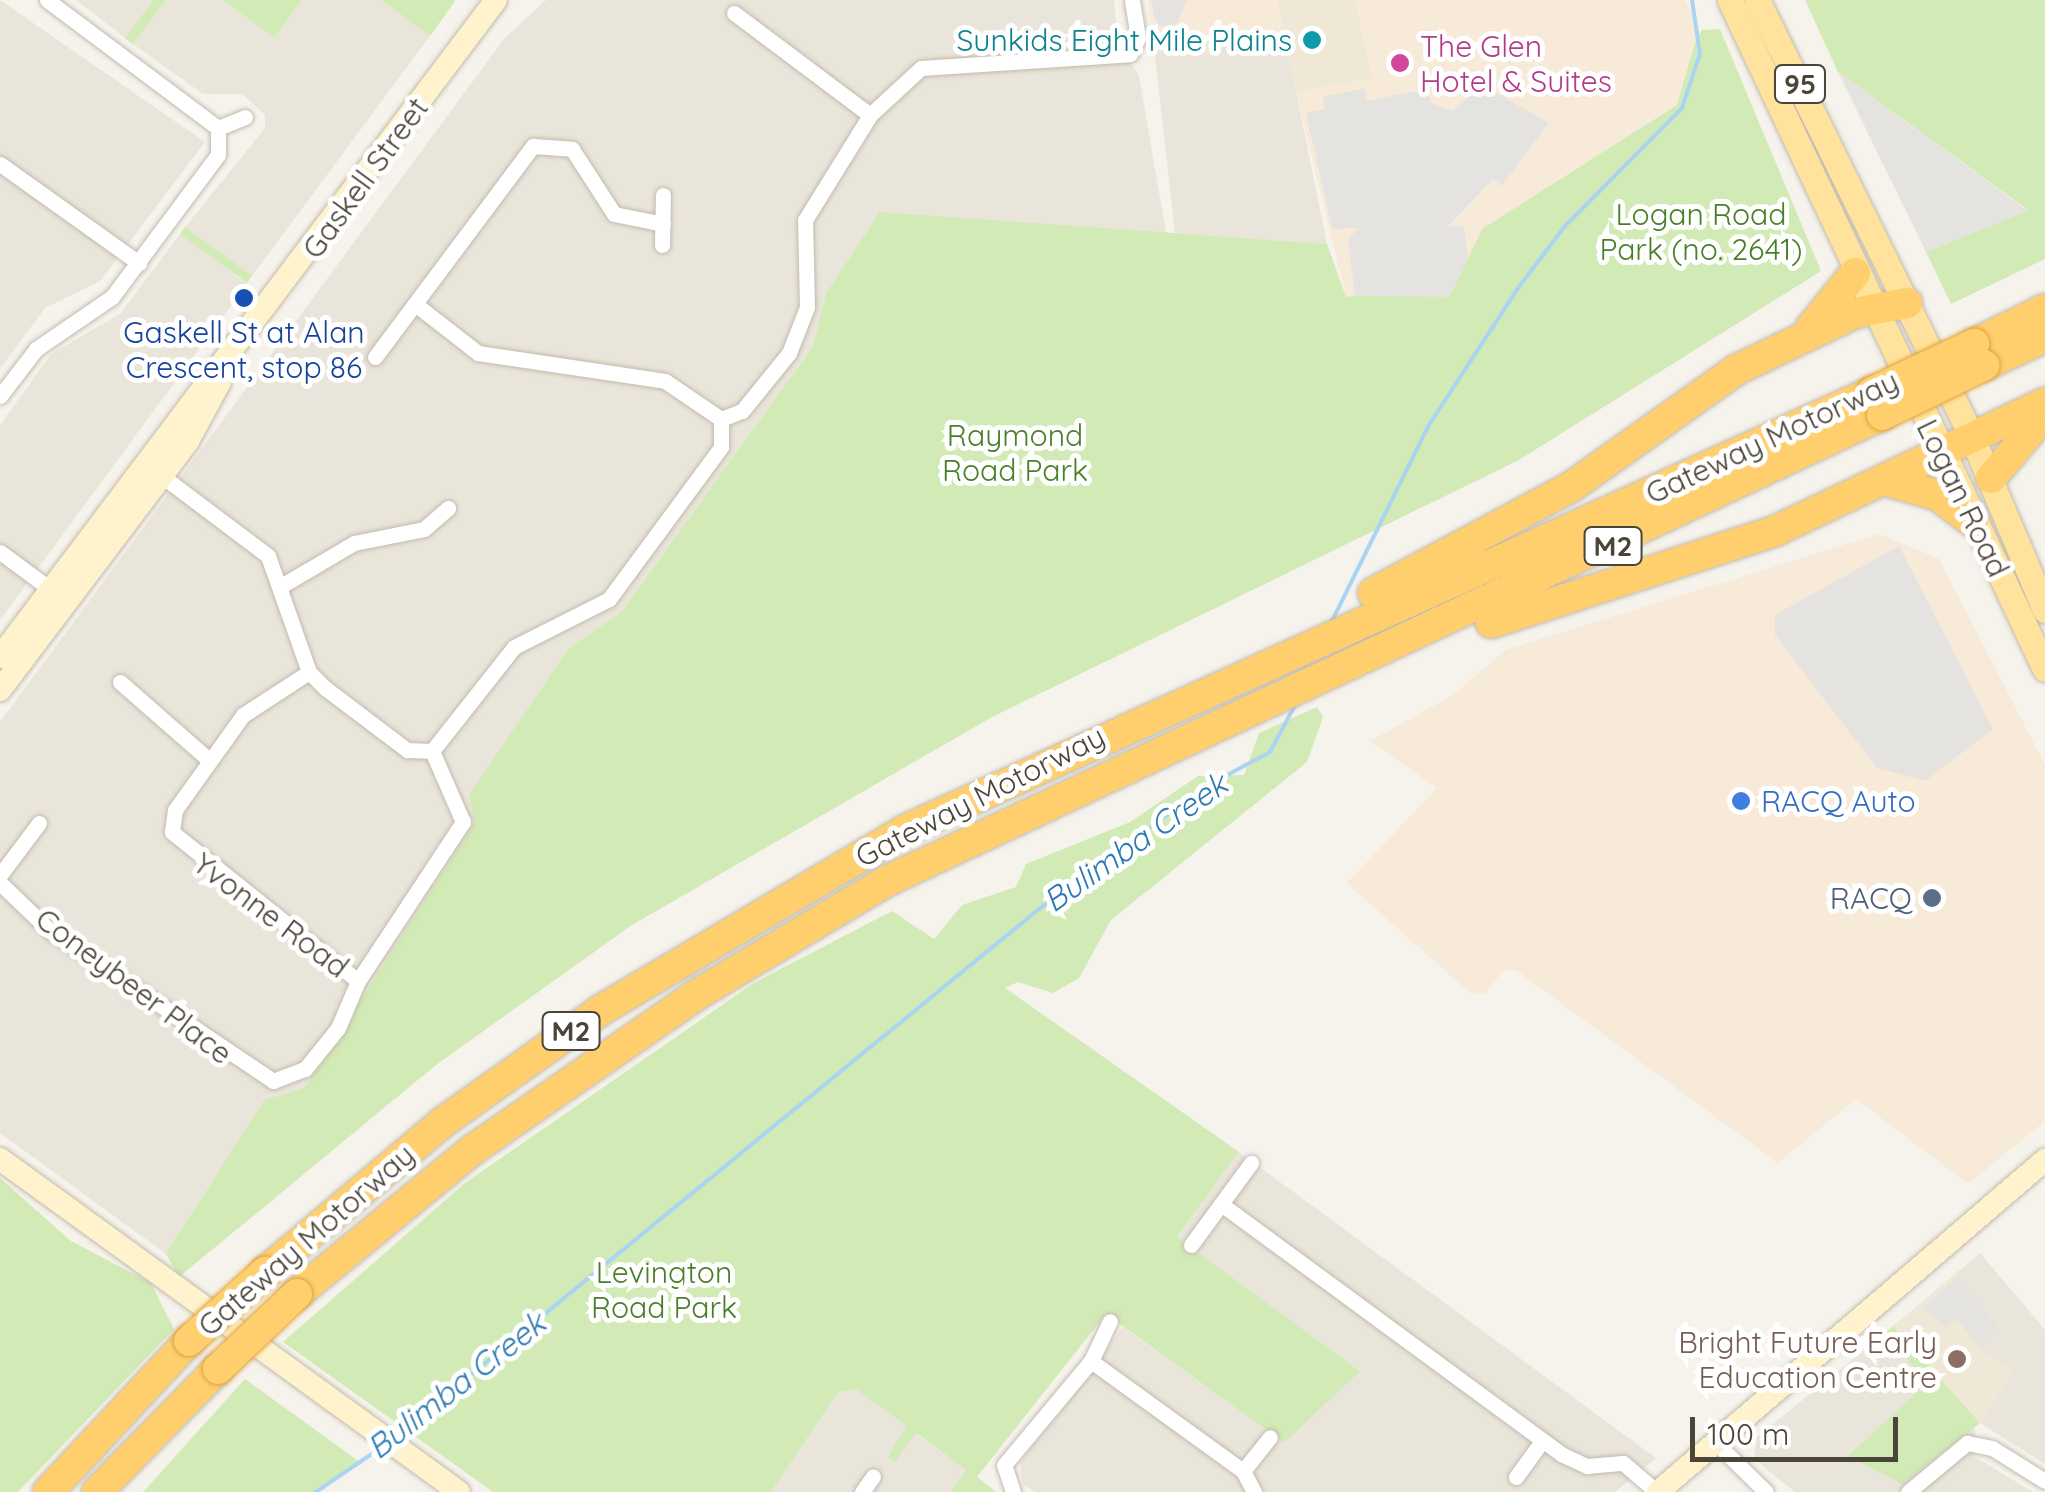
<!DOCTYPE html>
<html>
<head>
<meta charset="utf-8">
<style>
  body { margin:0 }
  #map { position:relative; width:2045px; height:1492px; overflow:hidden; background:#f6f3ec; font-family:Quicksand,sans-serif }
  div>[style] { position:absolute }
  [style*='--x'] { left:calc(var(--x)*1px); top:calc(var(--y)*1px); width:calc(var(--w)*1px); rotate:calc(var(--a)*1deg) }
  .residential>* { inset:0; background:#eae5da }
  .commercial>* { inset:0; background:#f7ead8 }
  .education>* { inset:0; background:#efe8d6 }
  .green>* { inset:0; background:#d2eab5; transform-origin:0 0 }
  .parking>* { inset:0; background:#e5e3e0 }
  .stream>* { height:4px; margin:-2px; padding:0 2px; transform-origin:2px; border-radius:2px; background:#a9d4f2 }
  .roads { filter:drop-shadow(0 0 2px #c2bbae) drop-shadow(0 0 2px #c2bbae) }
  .street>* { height:15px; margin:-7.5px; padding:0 7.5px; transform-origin:7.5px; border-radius:7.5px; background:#fff }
  .secondary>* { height:22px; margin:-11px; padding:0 11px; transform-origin:11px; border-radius:11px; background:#fff3cd }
  .primary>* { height:25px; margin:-12.5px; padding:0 12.5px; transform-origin:12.5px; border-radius:12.5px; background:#ffe39c }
  .highway>* { height:30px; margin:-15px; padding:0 15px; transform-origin:15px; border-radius:15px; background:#ffcf6e }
  .bridges { filter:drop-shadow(0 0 2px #e0a43c) drop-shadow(0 0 2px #e0a43c) }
  .highway-bridge>* { height:30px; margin:-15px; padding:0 15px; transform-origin:15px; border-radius:15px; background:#ffcf6e }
  .dots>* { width:28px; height:28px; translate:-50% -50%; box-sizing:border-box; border:5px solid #fff; border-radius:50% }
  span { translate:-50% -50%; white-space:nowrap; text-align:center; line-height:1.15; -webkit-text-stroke:10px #fff; paint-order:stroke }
  .shield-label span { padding:2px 8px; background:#fff; border:2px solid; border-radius:8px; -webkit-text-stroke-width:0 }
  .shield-label { font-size:28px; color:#4b4439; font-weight:700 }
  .culture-label { font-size:30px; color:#0d838f }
  .right { translate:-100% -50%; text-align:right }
  .hotel-label { font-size:30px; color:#b23c85 }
  .left { translate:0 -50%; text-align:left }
  .street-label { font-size:30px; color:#4b4439 }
  .park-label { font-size:30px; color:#4a7f2a }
  .transit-label { font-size:30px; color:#164399 }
  .shop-label { font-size:30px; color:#366cbe }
  .service-label { font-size:30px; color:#4e5e75 }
  .education-label { font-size:30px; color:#785e54 }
  .water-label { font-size:32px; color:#2e7ab2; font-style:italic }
  .scale { position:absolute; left:1690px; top:1417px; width:208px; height:45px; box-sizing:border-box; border:5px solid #4b4439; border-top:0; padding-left:12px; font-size:30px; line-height:35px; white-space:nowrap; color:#4b4439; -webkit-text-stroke:8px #fff; paint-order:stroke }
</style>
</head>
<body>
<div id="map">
  <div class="residential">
    <div style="clip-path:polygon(0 0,205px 142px,100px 281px,45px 308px,0 369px)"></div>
    <div style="clip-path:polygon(76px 0,153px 0,125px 38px)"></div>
    <div style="clip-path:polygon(166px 0,223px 0,274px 38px,302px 0,381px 0,430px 36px,252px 276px,185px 227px,265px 128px,265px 115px,242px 94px,203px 94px,133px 44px)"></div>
    <div style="clip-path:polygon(546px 0,1114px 0,1118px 42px,1139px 76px,1166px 233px,880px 213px,826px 293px,813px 346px,622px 611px,569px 648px,475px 822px,305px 1087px,264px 1100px,166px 1254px,0 1133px,0 722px,504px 39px)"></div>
    <div style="clip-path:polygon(1189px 29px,1224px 45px,1287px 47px,1327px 244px,1175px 233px,1152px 30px)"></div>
    <div style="clip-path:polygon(180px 234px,247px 284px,0 620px,0 425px,51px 354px,120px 314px)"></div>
    <div style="clip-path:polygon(1239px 1152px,1656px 1458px,1615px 1492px,1035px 1492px,1023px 1484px,1020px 1463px,1123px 1327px,1284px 1443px,1359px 1370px,1177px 1237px)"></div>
    <div style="clip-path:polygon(1980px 1253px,2045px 1330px,2045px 1464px,1980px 1423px,2012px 1372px,1975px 1346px,1999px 1326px,1955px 1274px)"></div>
    <div style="clip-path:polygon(1885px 1333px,1975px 1430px,1975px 1457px,2033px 1492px,1795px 1492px,1754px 1459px,1757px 1437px)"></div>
    <div style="clip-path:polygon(855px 1389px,907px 1427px,888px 1457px,896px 1461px,915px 1433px,966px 1470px,951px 1492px,771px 1492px,838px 1392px)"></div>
  </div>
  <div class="commercial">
    <div style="clip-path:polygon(1148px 0,1277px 0,1287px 47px,1152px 30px)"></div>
    <div style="clip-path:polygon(1355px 0,1685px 0,1699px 27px,1677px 105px,1482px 229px,1449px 297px,1403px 302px,1402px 291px,1346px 297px,1296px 92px,1372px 78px)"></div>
    <div style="clip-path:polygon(1879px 534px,1939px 559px,2045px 765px,2045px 1121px,1968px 1184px,1856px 1099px,1778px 1163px,1516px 970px,1503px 970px,1485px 995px,1470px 993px,1347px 883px,1437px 788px,1370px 741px,1453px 695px,1505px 650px)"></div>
  </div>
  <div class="education">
    <div style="clip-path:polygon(1277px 0,1355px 0,1372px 78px,1296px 92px)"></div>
    <div style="clip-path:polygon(1955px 1274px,1999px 1327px,1976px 1346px,2012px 1372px,1980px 1423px,1893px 1326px)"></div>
  </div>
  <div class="green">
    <div style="clip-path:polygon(153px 0,166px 0,133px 44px,125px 38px)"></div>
    <div style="clip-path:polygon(223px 0,302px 0,274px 38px)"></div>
    <div style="clip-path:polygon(381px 0,453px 0,455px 1px,430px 36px)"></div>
    <div style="clip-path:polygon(1805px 0,2045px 0,2045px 259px,1951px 304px,1926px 252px,2028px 210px,1838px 72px)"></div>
    <div style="clip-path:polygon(1720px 29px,1821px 271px,1517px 461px,992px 717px,632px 925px,436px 1065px,179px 1277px,166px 1254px,264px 1100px,305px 1087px,475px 822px,469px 795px,569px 648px,622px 611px,813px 346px,826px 293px,880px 212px,1327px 244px,1346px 297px,1402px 290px,1449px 297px,1482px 229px,1677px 105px,1695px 42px,1702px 30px)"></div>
    <div style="left:185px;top:227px;width:83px;height:9px;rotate:36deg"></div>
    <div style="clip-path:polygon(1317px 707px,1323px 717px,1307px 762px,1111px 920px,1079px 978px,1053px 993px,1018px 982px,1005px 988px,1239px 1152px,1177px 1237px,1360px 1371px,1284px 1443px,1106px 1314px,977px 1477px,996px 1492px,951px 1492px,966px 1470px,916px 1433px,895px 1462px,888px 1457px,906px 1426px,855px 1389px,838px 1392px,771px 1492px,493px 1492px,283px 1342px,465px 1183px,754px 983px,892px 911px,934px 939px,962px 905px,1016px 887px,1026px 864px,1130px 822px,1198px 776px,1244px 775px,1259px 733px)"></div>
    <div style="clip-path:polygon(0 1178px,71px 1241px,151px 1283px,174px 1329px,18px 1492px,0 1492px)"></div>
    <div style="clip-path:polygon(1893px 1326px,1980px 1423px,1902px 1484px,1848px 1456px,1927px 1383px,1885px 1333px)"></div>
    <div style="clip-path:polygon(245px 1379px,361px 1463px,316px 1492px,143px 1492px)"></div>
  </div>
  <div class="parking">
    <div style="clip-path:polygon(1151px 0,1187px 0,1176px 26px,1157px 27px)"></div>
    <div style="clip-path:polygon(1838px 72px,2028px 211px,1926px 252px)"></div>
    <div style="clip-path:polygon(1482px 85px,1549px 123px,1502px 186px,1493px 179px,1447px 227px,1464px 226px,1468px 259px,1449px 297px,1355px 296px,1348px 240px,1358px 228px,1332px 229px,1306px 113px,1324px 109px,1323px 97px,1364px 88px,1367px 101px,1426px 89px,1431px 103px,1452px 111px)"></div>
    <div style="clip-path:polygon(1899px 546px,1993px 729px,1925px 781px,1877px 768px,1775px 635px,1775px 615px)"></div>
    <div style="clip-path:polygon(1958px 1277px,1999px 1327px,1977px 1345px,1957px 1319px,1946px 1327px,1922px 1308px)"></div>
  </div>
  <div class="stream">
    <div style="--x:1332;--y:621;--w:219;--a:-63.7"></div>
    <div style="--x:1429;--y:425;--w:163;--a:-57"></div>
    <div style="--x:1518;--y:288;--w:78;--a:-52.8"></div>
    <div style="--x:1565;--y:226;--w:166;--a:-45.2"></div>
    <div style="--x:1682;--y:108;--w:57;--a:-71.6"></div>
    <div style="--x:1700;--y:54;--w:55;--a:-98.4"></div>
    <div style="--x:397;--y:1435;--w:830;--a:-39.33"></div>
    <div style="--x:1039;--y:909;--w:206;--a:-36.3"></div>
    <div style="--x:1205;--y:787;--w:74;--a:-28.3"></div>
    <div style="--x:1270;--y:752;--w:55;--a:-62"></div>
    <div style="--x:316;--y:1492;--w:80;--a:-34.3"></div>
  </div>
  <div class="roads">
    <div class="street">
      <div style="--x:47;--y:0;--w:214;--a:36.8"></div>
      <div style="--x:218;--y:128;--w:29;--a:-22"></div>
      <div style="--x:734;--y:13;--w:170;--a:36.9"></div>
      <div style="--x:0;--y:164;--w:171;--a:35.5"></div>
      <div style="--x:662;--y:245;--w:50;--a:-88.9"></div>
      <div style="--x:415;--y:304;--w:80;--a:37.9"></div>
      <div style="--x:478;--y:353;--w:189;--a:8.5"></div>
      <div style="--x:665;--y:381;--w:68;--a:34.2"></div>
      <div style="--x:375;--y:357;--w:264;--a:-53.2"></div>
      <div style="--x:533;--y:146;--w:39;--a:4"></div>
      <div style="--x:572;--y:149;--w:77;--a:57.1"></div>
      <div style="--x:614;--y:214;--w:50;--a:11.5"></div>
      <div style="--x:0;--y:396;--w:59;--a:-52.5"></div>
      <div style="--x:36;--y:349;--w:92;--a:-34.4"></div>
      <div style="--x:112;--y:297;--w:177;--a:-53.3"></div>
      <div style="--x:218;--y:155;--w:27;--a:-90"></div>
      <div style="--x:162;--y:476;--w:133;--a:37"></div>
      <div style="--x:268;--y:556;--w:123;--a:70.5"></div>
      <div style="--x:309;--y:672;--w:23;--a:45"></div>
      <div style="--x:325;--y:688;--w:103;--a:37.1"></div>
      <div style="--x:407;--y:750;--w:25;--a:2"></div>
      <div style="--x:432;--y:751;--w:132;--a:-51.7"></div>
      <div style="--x:514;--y:647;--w:106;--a:-26.8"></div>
      <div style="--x:609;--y:599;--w:189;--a:-53.6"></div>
      <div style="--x:721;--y:447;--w:28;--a:-90"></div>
      <div style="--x:721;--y:419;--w:22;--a:-21"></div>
      <div style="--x:742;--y:411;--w:75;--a:-51"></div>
      <div style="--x:789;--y:353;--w:49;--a:-68.6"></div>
      <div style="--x:807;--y:307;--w:87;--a:-91.3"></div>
      <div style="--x:805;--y:220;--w:123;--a:-58.2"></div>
      <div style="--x:870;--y:115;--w:69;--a:-42.7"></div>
      <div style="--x:921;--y:68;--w:209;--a:-3.8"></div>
      <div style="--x:1130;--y:54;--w:18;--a:-63"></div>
      <div style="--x:1138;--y:38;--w:38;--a:-99"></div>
      <div style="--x:0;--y:552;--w:62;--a:36.5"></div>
      <div style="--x:281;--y:586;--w:85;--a:-30.5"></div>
      <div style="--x:354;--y:543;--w:71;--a:-11.3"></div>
      <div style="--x:424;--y:529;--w:32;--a:-41"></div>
      <div style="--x:309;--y:672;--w:79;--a:146.9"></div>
      <div style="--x:243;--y:715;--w:117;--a:125.6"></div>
      <div style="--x:175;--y:810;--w:22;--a:98"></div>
      <div style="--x:172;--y:832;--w:238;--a:38.7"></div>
      <div style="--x:120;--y:682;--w:117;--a:41.2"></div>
      <div style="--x:0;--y:875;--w:65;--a:-53.1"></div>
      <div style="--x:0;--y:883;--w:69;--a:43.8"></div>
      <div style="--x:50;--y:931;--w:269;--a:33.9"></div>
      <div style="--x:273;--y:1081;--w:34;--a:-21"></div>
      <div style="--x:305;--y:1069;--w:53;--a:-51.2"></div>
      <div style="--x:338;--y:1028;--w:51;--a:-66.9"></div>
      <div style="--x:358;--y:981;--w:191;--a:-56.6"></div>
      <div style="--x:463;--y:822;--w:77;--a:-113.6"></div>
      <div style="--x:1221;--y:1204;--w:422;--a:36.3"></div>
      <div style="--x:1561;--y:1454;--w:29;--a:25"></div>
      <div style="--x:1587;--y:1466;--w:36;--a:-5"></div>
      <div style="--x:1623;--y:1463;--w:45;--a:40.5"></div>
      <div style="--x:1191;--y:1245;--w:102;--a:-53.8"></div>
      <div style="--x:1091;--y:1361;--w:188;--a:35.9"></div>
      <div style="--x:1243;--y:1471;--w:24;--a:62"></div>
      <div style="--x:1716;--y:1443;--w:70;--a:44.4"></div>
      <div style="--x:1243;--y:1471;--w:43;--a:-51.5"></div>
      <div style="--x:1516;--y:1477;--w:44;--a:-54.2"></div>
      <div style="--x:862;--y:1492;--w:19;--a:-55"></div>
      <div style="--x:1013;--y:1492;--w:28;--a:-108"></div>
      <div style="--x:1004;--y:1465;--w:136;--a:-50.1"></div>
      <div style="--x:1091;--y:1361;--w:44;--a:-64.6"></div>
      <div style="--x:1908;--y:1492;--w:77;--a:-39.7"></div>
      <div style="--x:1967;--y:1443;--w:25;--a:11"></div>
      <div style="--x:1992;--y:1448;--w:62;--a:31.9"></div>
    </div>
    <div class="secondary">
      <div style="--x:0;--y:657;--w:823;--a:-52.95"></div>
      <div style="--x:0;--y:690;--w:312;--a:-52.9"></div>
      <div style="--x:188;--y:441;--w:67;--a:-61.5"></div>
      <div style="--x:0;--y:1159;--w:567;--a:35.96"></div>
      <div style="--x:1658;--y:1492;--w:510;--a:-40.63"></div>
    </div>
    <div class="primary">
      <div style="--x:1730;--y:0;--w:739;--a:64.79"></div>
      <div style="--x:1757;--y:0;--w:487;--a:63.8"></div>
      <div style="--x:1972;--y:437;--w:188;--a:67.1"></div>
    </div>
    <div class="highway">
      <div style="--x:1810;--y:329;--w:72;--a:-51.2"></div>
      <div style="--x:1974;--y:344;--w:79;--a:-26.2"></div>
      <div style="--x:1985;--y:365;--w:66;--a:-25"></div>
      <div style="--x:1991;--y:478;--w:84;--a:-49.8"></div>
      <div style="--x:1884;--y:480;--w:55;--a:15.8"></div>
      <div style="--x:1937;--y:495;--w:45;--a:36.9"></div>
      <div style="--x:1373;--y:593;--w:225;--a:-28.2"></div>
      <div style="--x:1571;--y:487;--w:202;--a:-35.3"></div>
      <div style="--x:1736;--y:370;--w:132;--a:-25.6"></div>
      <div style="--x:1855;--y:313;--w:53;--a:-10.9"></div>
      <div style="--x:1491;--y:623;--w:299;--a:-17.9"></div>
      <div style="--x:1775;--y:531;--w:299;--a:-25.4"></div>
      <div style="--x:265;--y:1272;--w:233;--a:-40.1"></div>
      <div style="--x:443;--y:1122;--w:194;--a:-35.3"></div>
      <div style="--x:601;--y:1010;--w:353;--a:-30.6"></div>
      <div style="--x:905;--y:830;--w:1062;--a:-24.37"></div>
      <div style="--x:297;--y:1294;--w:225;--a:-39.4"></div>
      <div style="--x:471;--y:1151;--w:276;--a:-34.7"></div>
      <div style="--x:698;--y:994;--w:220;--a:-30.9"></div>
      <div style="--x:887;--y:881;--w:1099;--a:-25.1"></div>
      <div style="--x:48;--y:1492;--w:207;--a:-47"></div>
      <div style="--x:97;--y:1492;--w:173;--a:-45.5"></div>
    </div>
  </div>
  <div class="bridges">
    <div class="highway-bridge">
      <div style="--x:1872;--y:392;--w:113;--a:-25.2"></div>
      <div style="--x:1882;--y:415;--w:114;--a:-25.9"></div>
      <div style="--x:189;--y:1341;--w:103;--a:-42.2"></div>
      <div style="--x:218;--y:1369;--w:109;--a:-43.5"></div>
    </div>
  </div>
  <div class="dots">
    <div style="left:1312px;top:40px;background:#0f9aa8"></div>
    <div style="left:1400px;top:63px;background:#d1479c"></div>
    <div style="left:244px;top:298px;background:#1a4fb4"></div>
    <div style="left:1741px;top:801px;background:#3f7fe0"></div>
    <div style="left:1932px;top:898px;background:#5c6f8a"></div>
    <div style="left:1957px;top:1359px;background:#8d6e63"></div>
  </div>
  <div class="shield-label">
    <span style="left:1800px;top:84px">95</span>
    <span style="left:1613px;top:546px">M2</span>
    <span style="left:571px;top:1031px">M2</span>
  </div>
  <div class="culture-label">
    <span class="right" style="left:1292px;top:40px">Sunkids Eight Mile Plains</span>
  </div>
  <div class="hotel-label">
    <span class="left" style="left:1420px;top:63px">The Glen<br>Hotel &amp; Suites</span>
  </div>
  <div class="street-label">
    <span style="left:365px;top:178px;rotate:-54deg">Gaskell Street</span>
    <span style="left:1772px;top:437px;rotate:-25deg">Gateway Motorway</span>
    <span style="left:1963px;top:498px;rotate:64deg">Logan Road</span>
    <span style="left:980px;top:796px;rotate:-27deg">Gateway Motorway</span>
    <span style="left:271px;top:915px;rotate:37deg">Yvonne Road</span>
    <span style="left:134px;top:986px;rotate:37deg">Coneybeer Place</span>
    <span style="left:306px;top:1240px;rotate:-41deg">Gateway Motorway</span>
  </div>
  <div class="park-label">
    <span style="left:1701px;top:231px">Logan Road<br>Park (no. 2641)</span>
    <span style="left:1015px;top:452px">Raymond<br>Road Park</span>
    <span style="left:664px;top:1289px">Levington<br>Road Park</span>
  </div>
  <div class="transit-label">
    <span style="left:244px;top:349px">Gaskell St at Alan<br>Crescent, stop 86</span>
  </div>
  <div class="shop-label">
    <span class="left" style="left:1761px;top:801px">RACQ Auto</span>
  </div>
  <div class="service-label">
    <span class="right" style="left:1912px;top:898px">RACQ</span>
  </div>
  <div class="education-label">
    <span class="right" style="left:1937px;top:1359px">Bright Future Early<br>Education Centre</span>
  </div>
  <div class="water-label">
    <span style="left:1135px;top:842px;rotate:-35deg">Bulimba Creek</span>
    <span style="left:456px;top:1385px;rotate:-38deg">Bulimba Creek</span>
  </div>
  <div class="scale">100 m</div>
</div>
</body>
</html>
